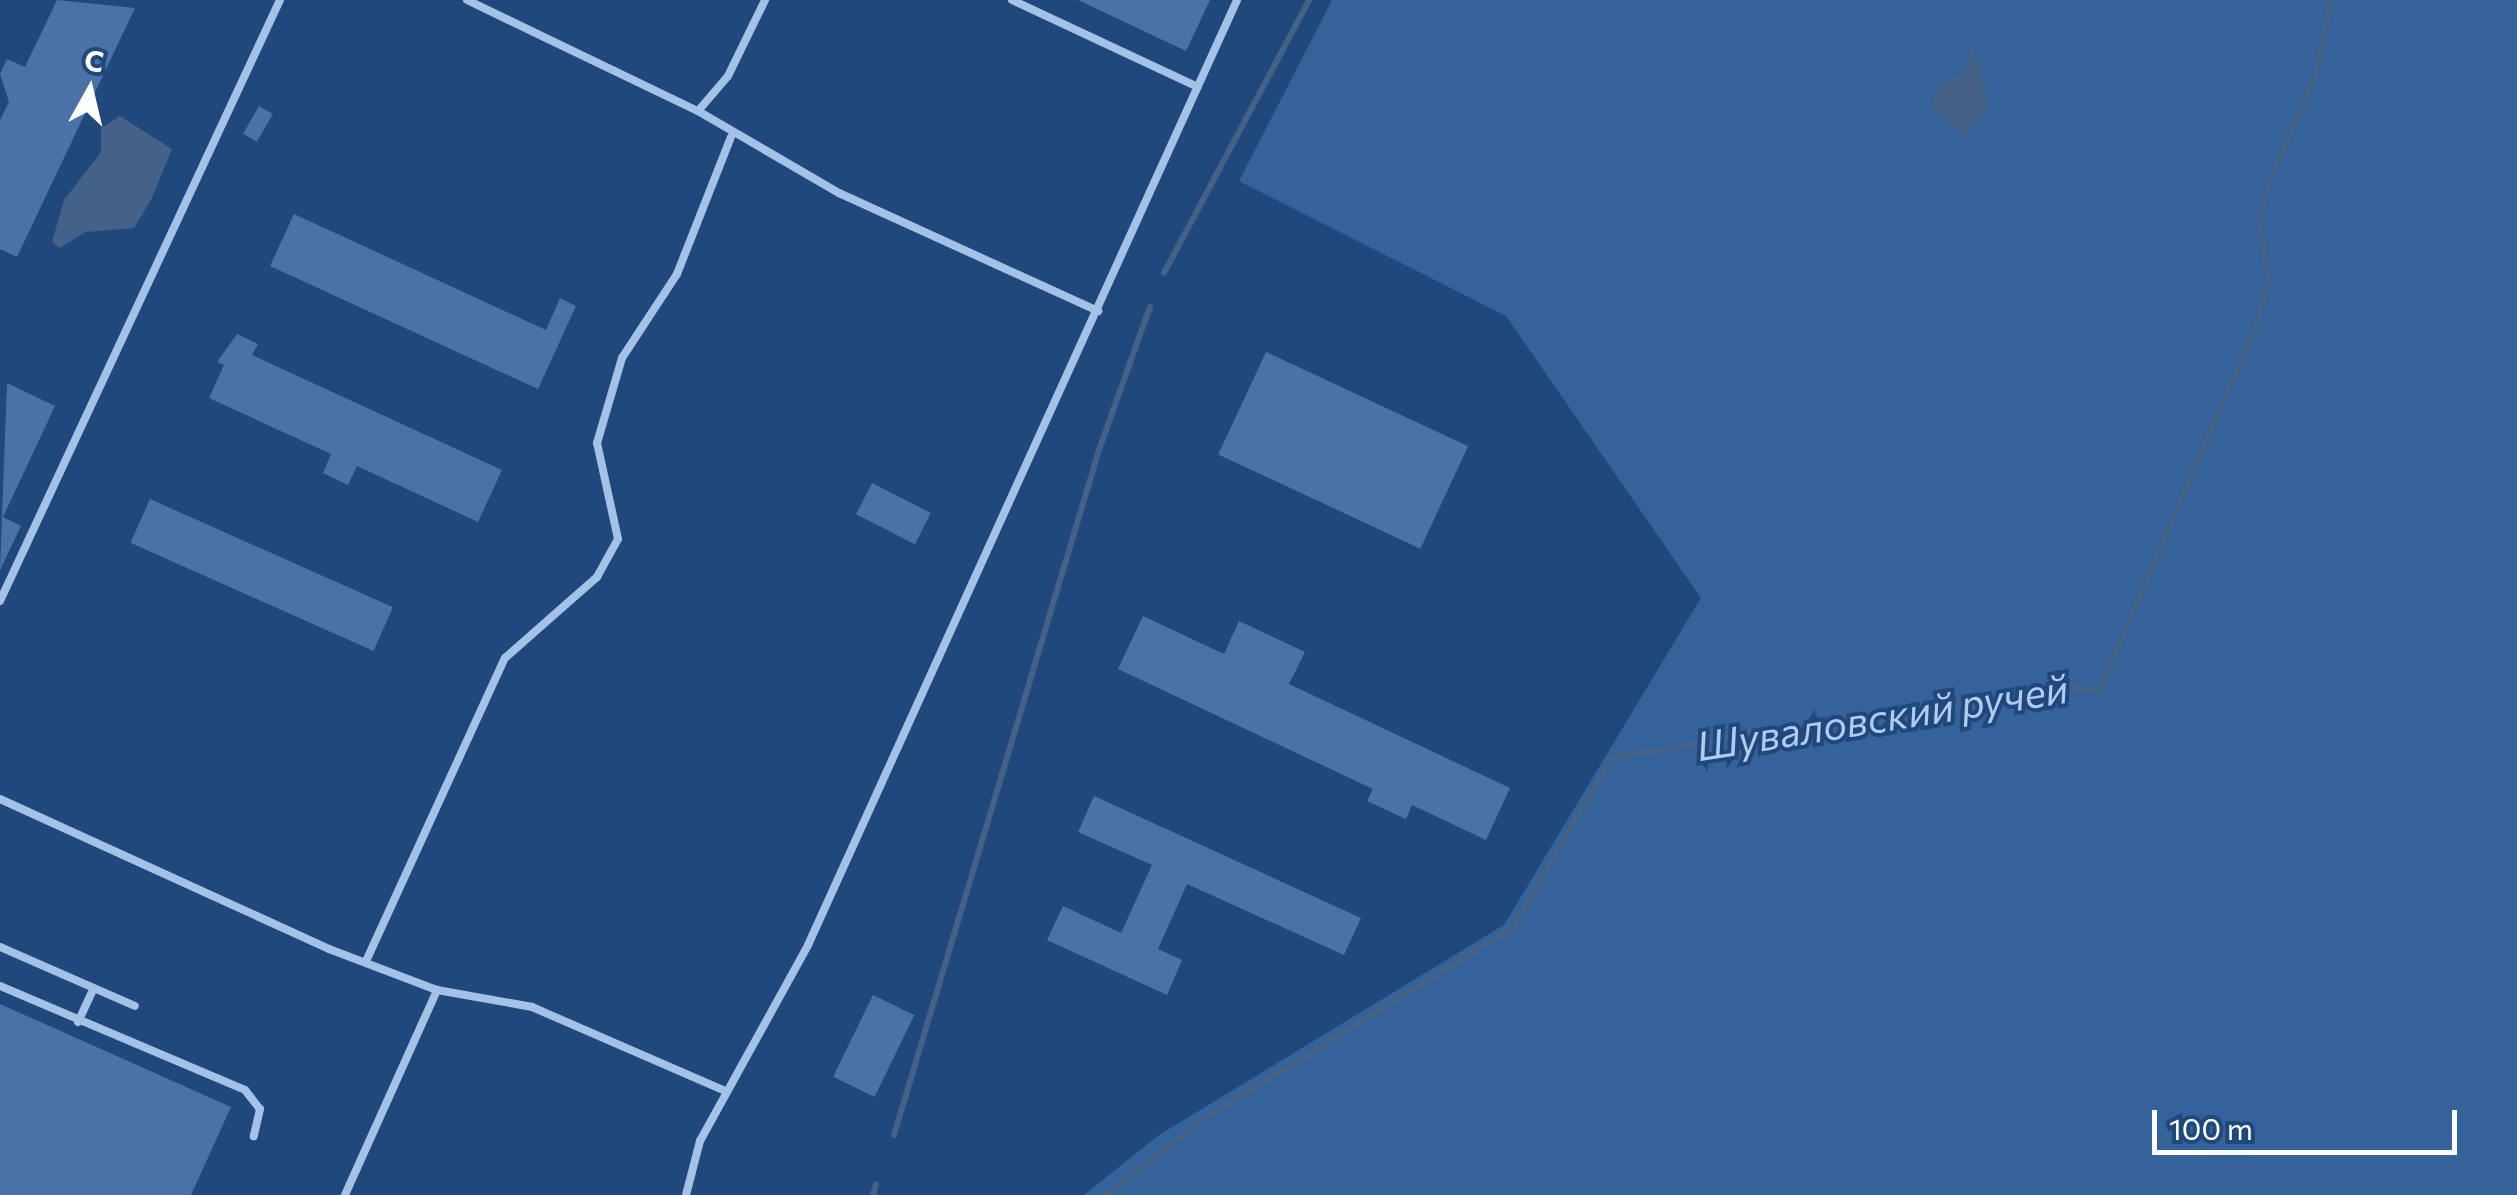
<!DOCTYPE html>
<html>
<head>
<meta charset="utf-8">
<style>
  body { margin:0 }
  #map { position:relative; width:2517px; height:1195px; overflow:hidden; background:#21487c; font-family:Commissioner,sans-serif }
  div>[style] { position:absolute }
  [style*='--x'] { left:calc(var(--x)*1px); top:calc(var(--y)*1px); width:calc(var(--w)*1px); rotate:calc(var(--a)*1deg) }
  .green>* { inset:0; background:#34629a }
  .water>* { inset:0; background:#446187 }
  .stream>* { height:6px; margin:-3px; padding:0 3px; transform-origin:3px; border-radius:3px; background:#446187 }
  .building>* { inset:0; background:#4a72a5; transform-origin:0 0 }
  .lane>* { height:8px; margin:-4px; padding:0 4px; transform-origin:4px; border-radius:4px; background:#a4c1e6 }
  span { translate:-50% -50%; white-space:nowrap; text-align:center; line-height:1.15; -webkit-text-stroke:8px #21487c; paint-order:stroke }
  .water-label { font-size:40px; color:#afcbee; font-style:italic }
  .north { position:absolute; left:40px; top:40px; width:100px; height:100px; -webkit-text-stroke:8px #21487c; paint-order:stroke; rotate:8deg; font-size:28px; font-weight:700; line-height:40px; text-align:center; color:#fff }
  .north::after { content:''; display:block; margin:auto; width:35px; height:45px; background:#fff; clip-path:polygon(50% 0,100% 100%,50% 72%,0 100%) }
  .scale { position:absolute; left:2152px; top:1110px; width:305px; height:45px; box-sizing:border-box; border:5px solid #fff; border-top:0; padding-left:12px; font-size:30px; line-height:35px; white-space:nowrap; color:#fff; -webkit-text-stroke:8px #21487c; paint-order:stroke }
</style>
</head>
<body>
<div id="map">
  <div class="green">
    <div style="clip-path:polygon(1332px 0,2517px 0,2517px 1195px,1084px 1195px,1159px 1135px,1504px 925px,1701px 598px,1506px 316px,1239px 181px)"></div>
  </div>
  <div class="water">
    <div style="clip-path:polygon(1973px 41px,1989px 106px,1967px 137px,1932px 109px,1938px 84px,1963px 74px)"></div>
    <div style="clip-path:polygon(120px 116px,172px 149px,151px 200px,134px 228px,86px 232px,59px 248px,52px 242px,64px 200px,101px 152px,101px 128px)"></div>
  </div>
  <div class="stream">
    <div style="--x:1164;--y:273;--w:309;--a:-62"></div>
    <div style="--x:894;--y:1135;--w:715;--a:-73.34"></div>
    <div style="--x:1099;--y:450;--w:152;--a:-70.4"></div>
    <div style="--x:873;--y:1195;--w:11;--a:-75"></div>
    <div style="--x:1106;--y:1195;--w:126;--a:-37.6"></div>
    <div style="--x:1206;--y:1118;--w:361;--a:-31.8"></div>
    <div style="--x:1513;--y:928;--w:196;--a:-60"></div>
    <div style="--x:1611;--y:758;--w:296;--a:-9.3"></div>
    <div style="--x:1903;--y:710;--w:123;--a:-4.6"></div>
    <div style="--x:2026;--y:700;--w:27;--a:-31"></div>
    <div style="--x:2049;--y:686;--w:50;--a:5.7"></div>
    <div style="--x:2099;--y:691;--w:397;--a:-66.7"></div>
    <div style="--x:2256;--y:326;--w:44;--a:-74.1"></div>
    <div style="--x:2268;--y:284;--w:64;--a:-97.2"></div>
    <div style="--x:2260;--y:221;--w:34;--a:-78"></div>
    <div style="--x:2267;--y:188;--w:125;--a:-66.9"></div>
    <div style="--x:2316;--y:73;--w:75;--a:-78.4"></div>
  </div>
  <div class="building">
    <div style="clip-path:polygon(57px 0,135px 8px,17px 257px,0 249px,0 120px,9px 102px,0 74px,7px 59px,25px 67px)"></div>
    <div style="clip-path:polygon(1078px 0,1210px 0,1186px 51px)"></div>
    <div style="left:259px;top:106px;width:16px;height:32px;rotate:30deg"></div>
    <div style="clip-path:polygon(294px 214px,546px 330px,560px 298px,576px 306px,538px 389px,270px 266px)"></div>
    <div style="clip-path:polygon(237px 334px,258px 344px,252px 355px,502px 470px,478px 522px,357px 466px,348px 485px,323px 473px,331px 454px,209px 398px,224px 365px,217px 362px)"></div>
    <div style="left:1266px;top:352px;width:223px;height:113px;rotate:25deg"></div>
    <div style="clip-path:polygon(7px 383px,55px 406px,3px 517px,21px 526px,0 570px)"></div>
    <div style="left:872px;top:483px;width:66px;height:35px;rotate:27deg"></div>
    <div style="left:150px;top:499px;width:266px;height:48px;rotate:24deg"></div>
    <div style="clip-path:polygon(1143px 616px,1224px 654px,1239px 621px,1305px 652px,1289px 684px,1510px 788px,1486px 840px,1412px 805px,1406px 819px,1367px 801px,1373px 789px,1118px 669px)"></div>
    <div style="clip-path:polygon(1094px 796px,1361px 918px,1344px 955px,1187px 884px,1158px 949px,1182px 960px,1167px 995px,1047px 940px,1063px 906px,1121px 933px,1152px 865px,1078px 832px)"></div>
    <div style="left:873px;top:995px;width:46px;height:91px;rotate:26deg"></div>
    <div style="clip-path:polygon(0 1004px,231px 1107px,191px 1195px,0 1195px)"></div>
  </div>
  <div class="lane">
    <div style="--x:467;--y:0;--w:256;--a:25.7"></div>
    <div style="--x:698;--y:111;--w:163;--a:30.2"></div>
    <div style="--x:839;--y:193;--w:285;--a:24.5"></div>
    <div style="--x:1012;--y:0;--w:205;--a:25.1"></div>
    <div style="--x:698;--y:111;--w:46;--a:-49.4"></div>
    <div style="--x:728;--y:76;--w:85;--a:-64"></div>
    <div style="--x:0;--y:601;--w:663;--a:-65.02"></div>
    <div style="--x:0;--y:799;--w:362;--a:24.5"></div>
    <div style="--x:329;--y:949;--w:116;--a:20.8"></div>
    <div style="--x:437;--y:990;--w:97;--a:10.1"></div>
    <div style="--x:532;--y:1007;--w:208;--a:23.5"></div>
    <div style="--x:0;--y:947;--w:147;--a:23.6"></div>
    <div style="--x:367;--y:959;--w:331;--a:-65.4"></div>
    <div style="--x:505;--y:658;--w:123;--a:-41.4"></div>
    <div style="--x:597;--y:577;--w:43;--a:-61.1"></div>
    <div style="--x:618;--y:539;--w:98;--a:-102.3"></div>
    <div style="--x:597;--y:443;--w:89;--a:-73.6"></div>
    <div style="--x:622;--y:358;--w:100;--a:-56.8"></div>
    <div style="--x:677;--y:274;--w:147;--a:-68.5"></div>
    <div style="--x:0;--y:986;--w:266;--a:23"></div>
    <div style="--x:245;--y:1090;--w:24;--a:52"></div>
    <div style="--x:260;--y:1109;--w:28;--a:103"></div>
    <div style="--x:78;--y:1022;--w:35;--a:-65"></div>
    <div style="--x:345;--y:1195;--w:225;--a:-65.8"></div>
    <div style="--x:686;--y:1195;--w:56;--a:-75.5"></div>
    <div style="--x:700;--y:1141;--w:224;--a:-61.1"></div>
    <div style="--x:808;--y:945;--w:1038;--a:-65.58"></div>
  </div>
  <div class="water-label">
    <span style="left:1882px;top:716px;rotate:-9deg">Шуваловский ручей</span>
  </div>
  <div class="north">С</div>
  <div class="scale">100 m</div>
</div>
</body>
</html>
